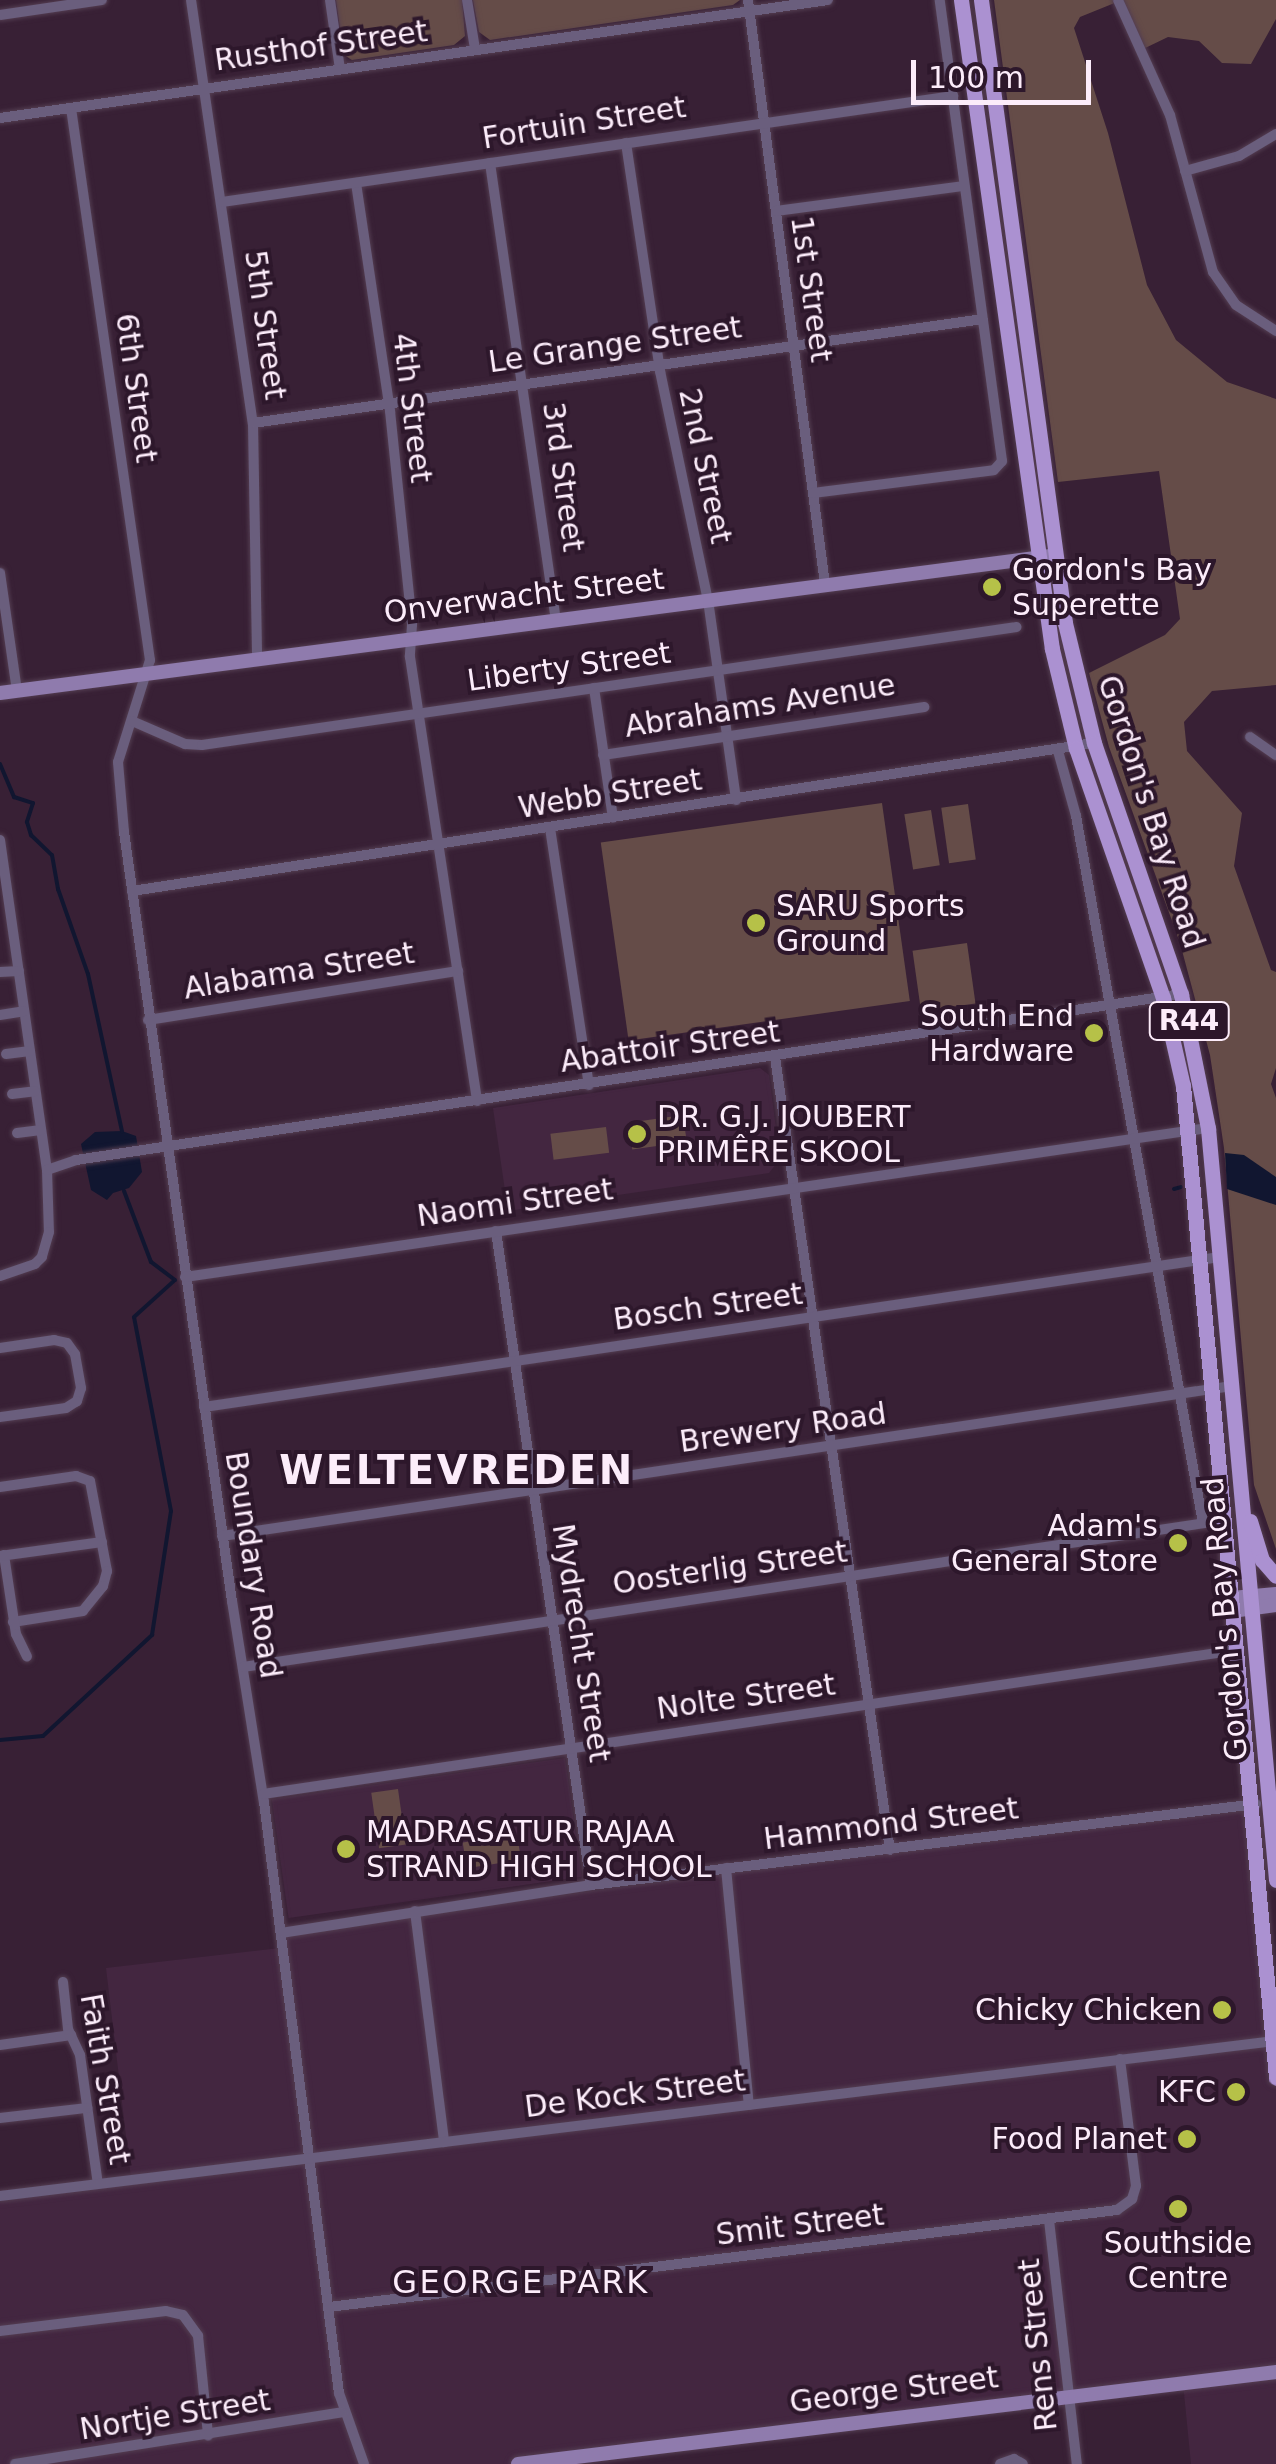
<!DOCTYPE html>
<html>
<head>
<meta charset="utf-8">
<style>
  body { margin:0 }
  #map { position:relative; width:1276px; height:2464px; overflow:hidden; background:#382035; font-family:"DejaVu Sans",sans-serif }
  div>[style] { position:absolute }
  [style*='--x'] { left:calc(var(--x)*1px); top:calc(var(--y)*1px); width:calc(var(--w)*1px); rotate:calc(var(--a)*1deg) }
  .built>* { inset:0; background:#432640; transform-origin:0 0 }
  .green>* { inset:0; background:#654c48; transform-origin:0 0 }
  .water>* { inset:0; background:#111630 }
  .stream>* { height:4px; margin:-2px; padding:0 2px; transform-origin:2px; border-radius:2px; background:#111630 }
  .roads { filter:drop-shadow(0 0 2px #533d51) drop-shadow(0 0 2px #533d51) }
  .street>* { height:10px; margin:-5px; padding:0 5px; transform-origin:5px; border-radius:5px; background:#6a5e7d }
  .secondary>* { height:14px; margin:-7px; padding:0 7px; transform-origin:7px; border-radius:7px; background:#8f7bad }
  .primary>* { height:15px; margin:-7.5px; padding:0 7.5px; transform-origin:7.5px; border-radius:7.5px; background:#ab91d1 }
  .dots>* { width:28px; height:28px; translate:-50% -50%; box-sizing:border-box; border:5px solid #2d172b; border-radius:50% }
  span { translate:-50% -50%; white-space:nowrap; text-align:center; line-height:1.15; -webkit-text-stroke:8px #2d172b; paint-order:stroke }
  .shield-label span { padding:2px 8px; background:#2d172b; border:2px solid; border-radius:8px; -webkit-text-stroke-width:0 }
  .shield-label { font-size:28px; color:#fcecfa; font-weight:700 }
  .street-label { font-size:30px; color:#fcecfa }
  .poi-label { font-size:30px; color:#fcecfa }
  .left { translate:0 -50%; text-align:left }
  .right { translate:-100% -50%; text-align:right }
  .neighbourhood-label { font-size:32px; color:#fcecfa; letter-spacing:2.5px }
  .district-label { font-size:40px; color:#fcecfa; font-weight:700; letter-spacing:2.5px }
  .scale { position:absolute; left:911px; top:60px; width:180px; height:45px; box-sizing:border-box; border:5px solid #fcecfa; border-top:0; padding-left:12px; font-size:30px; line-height:35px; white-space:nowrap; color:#fcecfa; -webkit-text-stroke:8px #2d172b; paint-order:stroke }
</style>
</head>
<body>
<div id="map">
  <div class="built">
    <div style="clip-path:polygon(760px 1068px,769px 1075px,780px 1159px,769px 1173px,508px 1211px,493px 1108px)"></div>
    <div style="left:565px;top:1758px;width:120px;height:296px;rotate:82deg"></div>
    <div style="clip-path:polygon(1259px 1804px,1276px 1999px,1276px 2464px,1191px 2464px,1183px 2383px,537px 2464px,0 2464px,0 2195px,131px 2178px,106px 1968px,280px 1948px,279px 1932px)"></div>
  </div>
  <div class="green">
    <div style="clip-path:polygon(336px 0,462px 0,465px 36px,454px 45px,352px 60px,344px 55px)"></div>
    <div style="clip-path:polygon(473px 0,740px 0,733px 5px,490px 40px,479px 32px)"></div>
    <div style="clip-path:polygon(994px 0,1276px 0,1276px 19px,1251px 64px,1222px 63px,1199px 41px,1168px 37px,1139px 51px,1117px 2px,1080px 17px,1074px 28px,1108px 133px,1147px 285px,1176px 340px,1227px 382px,1276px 399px,1276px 685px,1212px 691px,1184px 722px,1187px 751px,1242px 813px,1234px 866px,1271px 970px,1276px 972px,1276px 1068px,1271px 1084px,1276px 1098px,1276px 1549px,1254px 1485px,1224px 1148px,1210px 1055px,1180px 943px,1109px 747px,1089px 673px,1165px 635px,1180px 619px,1159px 471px,1058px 482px)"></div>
    <div style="left:882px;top:803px;width:200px;height:284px;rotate:82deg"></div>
    <div style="left:968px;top:804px;width:56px;height:27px;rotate:82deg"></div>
    <div style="left:931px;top:810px;width:56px;height:27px;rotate:81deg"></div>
    <div style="left:967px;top:943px;width:61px;height:55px;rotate:82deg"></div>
    <div style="left:683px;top:1115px;width:27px;height:55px;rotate:82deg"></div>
    <div style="left:606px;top:1127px;width:26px;height:56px;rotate:83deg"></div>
    <div style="left:398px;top:1789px;width:56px;height:27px;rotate:82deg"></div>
    <div style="left:517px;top:1834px;width:26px;height:55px;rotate:81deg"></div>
  </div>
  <div class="water">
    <div style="clip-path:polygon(122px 1131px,136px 1136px,142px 1172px,129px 1188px,113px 1193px,107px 1200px,91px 1190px,81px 1144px,95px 1132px)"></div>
    <div style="clip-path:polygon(1225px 1153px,1244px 1155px,1276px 1177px,1276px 1205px,1227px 1189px)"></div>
  </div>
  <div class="stream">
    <div style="--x:0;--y:764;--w:36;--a:67"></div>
    <div style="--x:14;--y:797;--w:20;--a:18"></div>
    <div style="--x:33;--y:803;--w:20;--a:108"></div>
    <div style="--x:27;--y:822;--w:14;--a:73"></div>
    <div style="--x:31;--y:835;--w:29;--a:44"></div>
    <div style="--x:52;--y:855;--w:35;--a:80"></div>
    <div style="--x:58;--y:889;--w:90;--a:70.6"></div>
    <div style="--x:88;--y:974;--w:161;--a:77.8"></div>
    <div style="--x:1174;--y:1189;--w:7;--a:-16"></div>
    <div style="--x:0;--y:1740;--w:43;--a:-5.3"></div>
    <div style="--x:43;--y:1736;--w:149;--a:-42.8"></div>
    <div style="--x:152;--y:1635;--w:125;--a:-81.3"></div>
    <div style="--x:171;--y:1511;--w:197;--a:-100.8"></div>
    <div style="--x:134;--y:1317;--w:55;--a:-42.1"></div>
    <div style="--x:175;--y:1280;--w:30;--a:-143"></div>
    <div style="--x:151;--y:1262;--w:76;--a:-110.8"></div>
  </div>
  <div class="roads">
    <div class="street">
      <div style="--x:191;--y:0;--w:428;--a:81.7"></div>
      <div style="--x:253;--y:423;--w:236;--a:89"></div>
      <div style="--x:330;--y:0;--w:70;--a:81.8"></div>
      <div style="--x:467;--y:0;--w:50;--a:80.7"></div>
      <div style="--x:748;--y:0;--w:589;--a:82.49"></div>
      <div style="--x:1118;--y:0;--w:126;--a:65.7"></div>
      <div style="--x:1170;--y:115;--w:163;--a:74.7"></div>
      <div style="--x:1213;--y:272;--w:40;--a:55.1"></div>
      <div style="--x:1236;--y:305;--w:48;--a:33"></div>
      <div style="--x:0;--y:15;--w:103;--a:-8.4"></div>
      <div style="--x:71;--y:108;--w:558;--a:81.86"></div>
      <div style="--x:150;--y:660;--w:107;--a:107.4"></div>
      <div style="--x:118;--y:762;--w:70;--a:85.1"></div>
      <div style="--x:124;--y:832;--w:777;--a:82.01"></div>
      <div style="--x:232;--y:1601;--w:204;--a:81"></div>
      <div style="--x:264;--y:1802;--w:596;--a:82.77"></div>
      <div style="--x:339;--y:2393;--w:75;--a:70.6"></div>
      <div style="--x:0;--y:118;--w:836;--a:-8.11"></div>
      <div style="--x:626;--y:143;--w:231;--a:81.5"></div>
      <div style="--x:660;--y:371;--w:234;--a:78.2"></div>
      <div style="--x:708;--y:600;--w:202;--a:82"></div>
      <div style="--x:490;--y:163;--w:462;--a:81.8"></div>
      <div style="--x:1185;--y:171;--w:56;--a:-15.5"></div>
      <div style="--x:1239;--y:156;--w:43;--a:-30.7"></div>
      <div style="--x:356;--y:183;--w:231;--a:81.5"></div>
      <div style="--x:390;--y:411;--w:215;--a:84.1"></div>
      <div style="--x:412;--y:625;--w:32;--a:94"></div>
      <div style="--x:410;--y:657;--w:449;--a:81.4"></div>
      <div style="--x:222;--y:202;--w:739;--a:-8.25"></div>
      <div style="--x:776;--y:211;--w:190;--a:-7.6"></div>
      <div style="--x:253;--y:423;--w:737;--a:-8.11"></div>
      <div style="--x:813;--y:493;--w:182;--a:-7.2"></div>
      <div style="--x:994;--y:470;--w:12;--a:-48"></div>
      <div style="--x:1002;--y:461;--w:465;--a:-97.7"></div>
      <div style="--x:0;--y:573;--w:119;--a:81.8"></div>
      <div style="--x:594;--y:688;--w:131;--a:81.7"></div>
      <div style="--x:132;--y:721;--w:58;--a:23.5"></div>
      <div style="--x:185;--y:744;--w:17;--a:3"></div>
      <div style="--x:202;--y:745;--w:823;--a:-8.24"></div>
      <div style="--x:1250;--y:737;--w:32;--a:35"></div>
      <div style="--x:1058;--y:751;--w:67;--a:74.5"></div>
      <div style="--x:1076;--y:816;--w:718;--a:79.82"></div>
      <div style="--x:603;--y:755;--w:325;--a:-8.5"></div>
      <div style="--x:550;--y:828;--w:260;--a:81.4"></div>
      <div style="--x:0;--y:840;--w:333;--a:81.9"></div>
      <div style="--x:47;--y:1170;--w:62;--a:88.2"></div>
      <div style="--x:49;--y:1232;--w:26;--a:106"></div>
      <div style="--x:42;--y:1257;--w:10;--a:135"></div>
      <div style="--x:35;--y:1264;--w:37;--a:161"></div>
      <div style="--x:132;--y:891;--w:973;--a:-8.75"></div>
      <div style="--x:0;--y:972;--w:19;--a:-3"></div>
      <div style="--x:0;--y:1015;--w:24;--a:-9"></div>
      <div style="--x:148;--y:1020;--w:314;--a:-9"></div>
      <div style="--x:6;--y:1054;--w:24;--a:-7"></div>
      <div style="--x:775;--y:1057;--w:801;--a:81.75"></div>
      <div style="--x:12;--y:1094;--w:23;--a:-7"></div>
      <div style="--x:17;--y:1133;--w:24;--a:-7"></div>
      <div style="--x:47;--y:1170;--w:31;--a:-19"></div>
      <div style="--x:76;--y:1160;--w:1117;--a:-8.54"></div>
      <div style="--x:496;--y:1231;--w:661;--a:81.74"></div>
      <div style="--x:185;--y:1277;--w:1034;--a:-8.29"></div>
      <div style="--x:0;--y:1348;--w:55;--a:-8.4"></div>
      <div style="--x:54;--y:1340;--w:13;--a:13"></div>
      <div style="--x:67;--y:1343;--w:14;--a:54"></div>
      <div style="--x:75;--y:1354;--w:35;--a:80"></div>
      <div style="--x:81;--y:1388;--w:14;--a:107"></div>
      <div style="--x:77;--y:1401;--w:13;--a:148"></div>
      <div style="--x:66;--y:1408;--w:67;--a:172.2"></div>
      <div style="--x:204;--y:1407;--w:1027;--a:-8.4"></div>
      <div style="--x:0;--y:1487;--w:77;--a:-8.2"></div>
      <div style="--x:76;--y:1476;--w:15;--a:20"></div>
      <div style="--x:90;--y:1481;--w:92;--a:79.3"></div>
      <div style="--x:107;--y:1571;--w:16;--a:105"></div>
      <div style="--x:103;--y:1586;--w:32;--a:129"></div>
      <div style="--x:83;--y:1611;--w:71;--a:171.1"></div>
      <div style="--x:222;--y:1536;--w:1021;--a:-8.45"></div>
      <div style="--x:4;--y:1555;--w:80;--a:81.4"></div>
      <div style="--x:16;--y:1634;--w:25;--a:64"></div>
      <div style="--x:0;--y:1556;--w:103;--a:-7.8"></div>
      <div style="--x:243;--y:1667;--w:993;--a:-8.51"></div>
      <div style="--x:263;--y:1794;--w:985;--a:-8.41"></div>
      <div style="--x:726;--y:1868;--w:238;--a:84.5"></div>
      <div style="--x:415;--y:1911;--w:233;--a:82.8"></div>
      <div style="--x:281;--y:1933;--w:314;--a:-8.8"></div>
      <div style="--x:591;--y:1885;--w:670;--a:-6.94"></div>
      <div style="--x:63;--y:1982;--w:47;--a:83.9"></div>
      <div style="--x:68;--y:2029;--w:29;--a:65"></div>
      <div style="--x:80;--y:2055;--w:130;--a:82.1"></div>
      <div style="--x:0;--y:2045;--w:72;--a:-8"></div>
      <div style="--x:0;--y:2118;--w:88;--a:-6.6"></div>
      <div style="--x:0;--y:2196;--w:1284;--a:-6.93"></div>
      <div style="--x:1049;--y:2220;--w:246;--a:83.5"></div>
      <div style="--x:329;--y:2307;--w:794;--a:-7.02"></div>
      <div style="--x:1117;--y:2210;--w:19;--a:-36"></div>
      <div style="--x:1132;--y:2199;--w:14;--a:-73"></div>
      <div style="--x:1136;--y:2186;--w:128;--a:-97.2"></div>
      <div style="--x:0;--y:2331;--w:167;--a:-6.9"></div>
      <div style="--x:166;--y:2311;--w:17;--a:13"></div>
      <div style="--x:183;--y:2315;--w:26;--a:54"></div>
      <div style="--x:198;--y:2336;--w:100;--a:84.2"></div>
      <div style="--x:15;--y:2464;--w:331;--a:-9"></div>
      <div style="--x:1000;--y:2464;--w:15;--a:-20"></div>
      <div style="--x:1014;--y:2459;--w:10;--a:29"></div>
    </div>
    <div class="secondary">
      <div style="--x:0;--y:693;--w:1059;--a:-7.43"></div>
      <div style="--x:1232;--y:1598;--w:44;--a:-5.2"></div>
      <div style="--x:1232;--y:1611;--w:44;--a:-7.8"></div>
      <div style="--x:518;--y:2464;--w:764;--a:-6.92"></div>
    </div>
    <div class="primary">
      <div style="--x:961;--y:0;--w:655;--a:82.02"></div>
      <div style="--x:1052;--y:649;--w:102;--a:76.4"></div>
      <div style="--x:1076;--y:748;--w:265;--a:70.8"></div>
      <div style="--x:1163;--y:998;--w:90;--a:77.2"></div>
      <div style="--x:1183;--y:1086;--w:996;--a:84.64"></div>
      <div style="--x:981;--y:0;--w:629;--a:82.32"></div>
      <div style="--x:1065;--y:623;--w:123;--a:76.4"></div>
      <div style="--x:1094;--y:743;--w:266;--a:70.9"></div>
      <div style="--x:1181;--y:994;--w:137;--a:78.6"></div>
      <div style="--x:1208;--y:1128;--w:755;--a:84.83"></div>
      <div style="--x:1250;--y:1521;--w:41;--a:72.9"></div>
      <div style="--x:1262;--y:1560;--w:21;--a:49"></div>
    </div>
  </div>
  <div class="dots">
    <div style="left:992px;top:587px;background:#b6c148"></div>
    <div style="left:756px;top:923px;background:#b6c148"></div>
    <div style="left:1094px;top:1033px;background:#b6c148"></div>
    <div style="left:637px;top:1134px;background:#b6c148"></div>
    <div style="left:1178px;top:1543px;background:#b6c148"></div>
    <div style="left:346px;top:1849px;background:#b6c148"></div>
    <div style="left:1222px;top:2010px;background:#b6c148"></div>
    <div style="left:1236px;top:2092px;background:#b6c148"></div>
    <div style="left:1187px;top:2139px;background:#b6c148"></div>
    <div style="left:1178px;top:2209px;background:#b6c148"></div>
  </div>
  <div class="shield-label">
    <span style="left:1189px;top:1021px">R44</span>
  </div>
  <div class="street-label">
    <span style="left:321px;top:46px;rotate:-8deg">Rusthof Street</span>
    <span style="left:584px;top:123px;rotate:-9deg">Fortuin Street</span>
    <span style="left:811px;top:289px;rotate:82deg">1st Street</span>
    <span style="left:265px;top:325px;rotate:82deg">5th Street</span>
    <span style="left:615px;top:345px;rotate:-8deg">Le Grange Street</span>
    <span style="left:136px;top:388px;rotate:82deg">6th Street</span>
    <span style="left:412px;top:408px;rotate:83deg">4th Street</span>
    <span style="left:705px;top:466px;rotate:78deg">2nd Street</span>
    <span style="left:563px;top:477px;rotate:82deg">3rd Street</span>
    <span style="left:524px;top:596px;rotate:-7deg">Onverwacht Street</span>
    <span style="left:569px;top:667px;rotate:-8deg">Liberty Street</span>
    <span style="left:760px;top:706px;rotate:-9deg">Abrahams Avenue</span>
    <span style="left:610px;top:794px;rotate:-9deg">Webb Street</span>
    <span style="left:1151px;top:812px;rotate:72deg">Gordon's Bay Road</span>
    <span style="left:299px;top:971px;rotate:-9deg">Alabama Street</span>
    <span style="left:670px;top:1047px;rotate:-8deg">Abattoir Street</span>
    <span style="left:515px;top:1203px;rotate:-8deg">Naomi Street</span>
    <span style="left:708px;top:1307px;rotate:-8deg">Bosch Street</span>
    <span style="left:783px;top:1428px;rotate:-8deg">Brewery Road</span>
    <span style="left:253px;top:1565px;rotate:81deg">Boundary Road</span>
    <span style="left:730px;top:1568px;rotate:-8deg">Oosterlig Street</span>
    <span style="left:1225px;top:1619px;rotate:-95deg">Gordon's Bay Road</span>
    <span style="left:581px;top:1643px;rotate:81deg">Mydrecht Street</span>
    <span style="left:746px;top:1697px;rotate:-8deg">Nolte Street</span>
    <span style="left:891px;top:1824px;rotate:-7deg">Hammond Street</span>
    <span style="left:105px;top:2079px;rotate:80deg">Faith Street</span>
    <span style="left:635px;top:2094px;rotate:-7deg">De Kock Street</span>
    <span style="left:800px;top:2225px;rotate:-7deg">Smit Street</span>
    <span style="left:1038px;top:2345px;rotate:-96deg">Rens Street</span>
    <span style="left:894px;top:2390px;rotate:-7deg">George Street</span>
    <span style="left:175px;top:2415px;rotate:-9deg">Nortje Street</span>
  </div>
  <div class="poi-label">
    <span class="left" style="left:1012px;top:587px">Gordon's Bay<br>Superette</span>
    <span class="left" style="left:776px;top:923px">SARU Sports<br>Ground</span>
    <span class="right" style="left:1074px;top:1033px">South End<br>Hardware</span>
    <span class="left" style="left:657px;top:1134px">DR. G.J. JOUBERT<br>PRIMÊRE SKOOL</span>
    <span class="right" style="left:1158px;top:1543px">Adam's<br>General Store</span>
    <span class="left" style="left:366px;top:1849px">MADRASATUR RAJAA<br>STRAND HIGH SCHOOL</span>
    <span class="right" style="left:1202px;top:2010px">Chicky Chicken</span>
    <span class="right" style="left:1216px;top:2092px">KFC</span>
    <span class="right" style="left:1167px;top:2139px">Food Planet</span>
    <span style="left:1178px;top:2260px">Southside<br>Centre</span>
  </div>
  <div class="neighbourhood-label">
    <span style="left:521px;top:2282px">GEORGE PARK</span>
  </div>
  <div class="district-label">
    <span style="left:457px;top:1470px">WELTEVREDEN</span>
  </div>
  <div class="scale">100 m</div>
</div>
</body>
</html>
